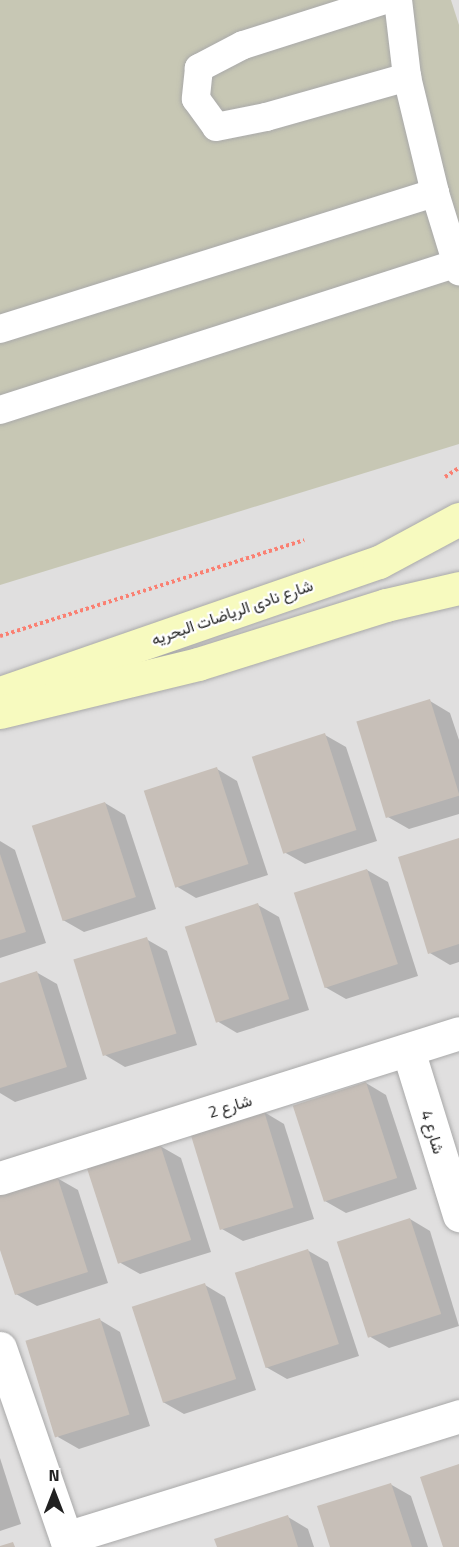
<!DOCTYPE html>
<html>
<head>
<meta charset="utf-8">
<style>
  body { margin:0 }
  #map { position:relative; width:459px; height:1547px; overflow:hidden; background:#f2efe9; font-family:"Titillium Web",Vazirmatn,sans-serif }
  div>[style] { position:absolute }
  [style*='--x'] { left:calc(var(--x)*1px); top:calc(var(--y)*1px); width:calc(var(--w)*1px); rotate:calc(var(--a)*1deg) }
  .residential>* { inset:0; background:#e0dfdf; transform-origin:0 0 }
  .construction>* { inset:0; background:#c7c7b4 }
  .shadow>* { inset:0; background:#0003 }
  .building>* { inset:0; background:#c7bfb8; transform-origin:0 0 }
  .path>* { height:4px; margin-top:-2px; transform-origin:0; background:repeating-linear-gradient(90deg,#fa8072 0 3px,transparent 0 6px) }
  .roads { filter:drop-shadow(0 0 2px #a9a9a9) drop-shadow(0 0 2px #a9a9a9) }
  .lane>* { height:28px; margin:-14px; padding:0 14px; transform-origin:14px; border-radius:14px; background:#fff }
  .street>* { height:33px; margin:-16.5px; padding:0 16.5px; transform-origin:16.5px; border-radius:16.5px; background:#fff }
  .secondary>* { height:33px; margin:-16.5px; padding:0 16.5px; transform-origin:16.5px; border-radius:16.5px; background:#f7fabf }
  span { translate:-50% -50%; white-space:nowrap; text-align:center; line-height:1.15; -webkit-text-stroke:4.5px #fff; paint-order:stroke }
  .street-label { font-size:16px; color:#222 }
  .north { position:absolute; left:24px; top:1463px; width:60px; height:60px; -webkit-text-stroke:4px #fff; paint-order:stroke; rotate:0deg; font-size:16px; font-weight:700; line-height:24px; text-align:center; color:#222 }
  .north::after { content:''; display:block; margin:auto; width:21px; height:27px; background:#222; clip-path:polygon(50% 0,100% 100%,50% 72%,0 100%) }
</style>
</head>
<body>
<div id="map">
  <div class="residential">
    <div style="left:0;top:0;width:459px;height:1547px"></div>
  </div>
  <div class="construction">
    <div style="clip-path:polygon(0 0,451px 0,459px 25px,459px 444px,0 585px)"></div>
  </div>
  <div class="shadow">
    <div style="clip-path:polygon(430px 701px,450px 713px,459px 740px,459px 814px,409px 829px,388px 817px)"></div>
    <div style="clip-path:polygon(325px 735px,346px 747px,377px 841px,305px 864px,284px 852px)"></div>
    <div style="clip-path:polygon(217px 769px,237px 781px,268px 875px,196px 898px,176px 886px)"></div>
    <div style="clip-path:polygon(105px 803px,125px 815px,156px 909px,84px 932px,63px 920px)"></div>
    <div style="clip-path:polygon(459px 840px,459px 962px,450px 965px,430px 953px)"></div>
    <div style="clip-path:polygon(0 841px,15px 850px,46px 943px,0 958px)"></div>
    <div style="clip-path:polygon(367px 870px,388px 882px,418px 976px,346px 999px,325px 987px)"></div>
    <div style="clip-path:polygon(258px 905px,279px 917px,309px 1010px,237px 1033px,217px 1021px)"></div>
    <div style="clip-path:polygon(146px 939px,167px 951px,197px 1045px,125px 1067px,105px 1055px)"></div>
    <div style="clip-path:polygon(36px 972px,57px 984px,87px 1079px,15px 1102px,0 1093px,0 984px)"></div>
    <div style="clip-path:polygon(366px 1083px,386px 1095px,417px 1189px,346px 1213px,325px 1201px)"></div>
    <div style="clip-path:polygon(264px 1112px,284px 1124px,314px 1219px,243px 1241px,222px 1229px)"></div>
    <div style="clip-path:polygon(160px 1146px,181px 1158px,211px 1252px,140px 1274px,119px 1262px)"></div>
    <div style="clip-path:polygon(57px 1178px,78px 1190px,108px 1283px,37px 1306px,16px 1294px,0 1245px,0 1196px)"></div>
    <div style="clip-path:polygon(410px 1219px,430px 1231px,459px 1326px,389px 1348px,369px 1336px)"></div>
    <div style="clip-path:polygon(307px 1250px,328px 1262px,359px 1356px,287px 1379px,266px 1367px)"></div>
    <div style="clip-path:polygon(205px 1285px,225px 1297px,256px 1390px,184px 1414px,163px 1402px)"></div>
    <div style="clip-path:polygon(100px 1320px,120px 1332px,150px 1426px,79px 1449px,58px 1437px)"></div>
    <div style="clip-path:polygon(0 1458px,21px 1524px,0 1531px)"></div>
    <div style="clip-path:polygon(390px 1484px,411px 1496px,428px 1547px,332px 1547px)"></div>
    <div style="clip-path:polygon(288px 1517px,308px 1529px,314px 1547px,218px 1547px)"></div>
  </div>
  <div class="building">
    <div style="left:430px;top:699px;width:101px;height:77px;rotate:73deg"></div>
    <div style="left:325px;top:733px;width:102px;height:77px;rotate:72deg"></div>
    <div style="left:217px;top:767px;width:102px;height:77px;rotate:72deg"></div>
    <div style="left:105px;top:802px;width:100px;height:77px;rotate:72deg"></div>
    <div style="clip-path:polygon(459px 838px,459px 944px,428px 954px,398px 857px)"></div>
    <div style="clip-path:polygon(0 854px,26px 932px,0 940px)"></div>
    <div style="left:367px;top:869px;width:100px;height:77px;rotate:72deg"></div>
    <div style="left:258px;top:903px;width:101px;height:77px;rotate:72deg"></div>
    <div style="left:147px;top:937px;width:101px;height:77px;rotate:73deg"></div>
    <div style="clip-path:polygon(37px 971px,67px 1067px,0 1088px,0 983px)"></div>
    <div style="left:366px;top:1082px;width:101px;height:77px;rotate:72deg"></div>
    <div style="left:264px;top:1111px;width:101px;height:77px;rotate:73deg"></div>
    <div style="left:160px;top:1144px;width:101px;height:77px;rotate:72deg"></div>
    <div style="clip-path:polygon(57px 1176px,88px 1272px,15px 1295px,0 1250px,0 1194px)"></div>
    <div style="left:410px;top:1218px;width:101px;height:77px;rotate:72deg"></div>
    <div style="left:308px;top:1249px;width:100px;height:77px;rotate:72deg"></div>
    <div style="left:205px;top:1283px;width:101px;height:77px;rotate:72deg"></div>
    <div style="left:100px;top:1318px;width:101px;height:78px;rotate:73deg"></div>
    <div style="clip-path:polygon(459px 1464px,459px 1547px,443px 1547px,420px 1477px)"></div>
    <div style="clip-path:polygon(391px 1483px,412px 1547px,330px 1547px,317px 1506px)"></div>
    <div style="clip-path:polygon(288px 1515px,298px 1547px,217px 1547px,214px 1539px)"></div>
    <div style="clip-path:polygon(13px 1542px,15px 1547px,0 1547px,0 1546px)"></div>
  </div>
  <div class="path">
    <div style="--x:445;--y:477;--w:17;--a:-33"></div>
    <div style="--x:0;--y:636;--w:319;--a:-17.5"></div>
  </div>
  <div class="roads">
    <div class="lane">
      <div style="--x:385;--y:0;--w:149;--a:162.4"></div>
      <div style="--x:243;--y:45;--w:50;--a:152.4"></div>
      <div style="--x:199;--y:68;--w:31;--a:96"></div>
      <div style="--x:196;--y:99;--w:34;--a:54"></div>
      <div style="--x:216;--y:127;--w:51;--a:-11.3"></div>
      <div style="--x:266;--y:117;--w:147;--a:-15.8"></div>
      <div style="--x:398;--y:0;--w:78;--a:83.3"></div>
      <div style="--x:407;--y:77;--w:119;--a:76.4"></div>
      <div style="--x:435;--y:193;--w:82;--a:72.9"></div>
      <div style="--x:0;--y:329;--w:456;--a:-17.4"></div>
      <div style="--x:0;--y:410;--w:480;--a:-17.8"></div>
    </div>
    <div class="street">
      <div style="--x:408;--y:1050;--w:173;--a:72.8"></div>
      <div style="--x:0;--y:1178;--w:481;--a:-17.5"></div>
      <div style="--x:0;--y:1348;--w:211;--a:70.9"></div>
      <div style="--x:66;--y:1538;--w:412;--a:-17.2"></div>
    </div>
    <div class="secondary">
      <div style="--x:0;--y:693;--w:401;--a:-19.1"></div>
      <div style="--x:379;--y:562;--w:91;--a:-28.3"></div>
      <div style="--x:0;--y:712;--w:204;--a:-13.6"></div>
      <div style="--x:198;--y:664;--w:197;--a:-17.4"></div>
      <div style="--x:386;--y:605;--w:75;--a:-13.1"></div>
    </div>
  </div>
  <div class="street-label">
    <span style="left:232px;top:612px;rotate:-19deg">شارع نادى الرياضات البحريه</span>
    <span style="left:230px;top:1106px;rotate:-17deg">شارع 2</span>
    <span style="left:433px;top:1132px;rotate:73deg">شارع 4</span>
  </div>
  <div class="north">N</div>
</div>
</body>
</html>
